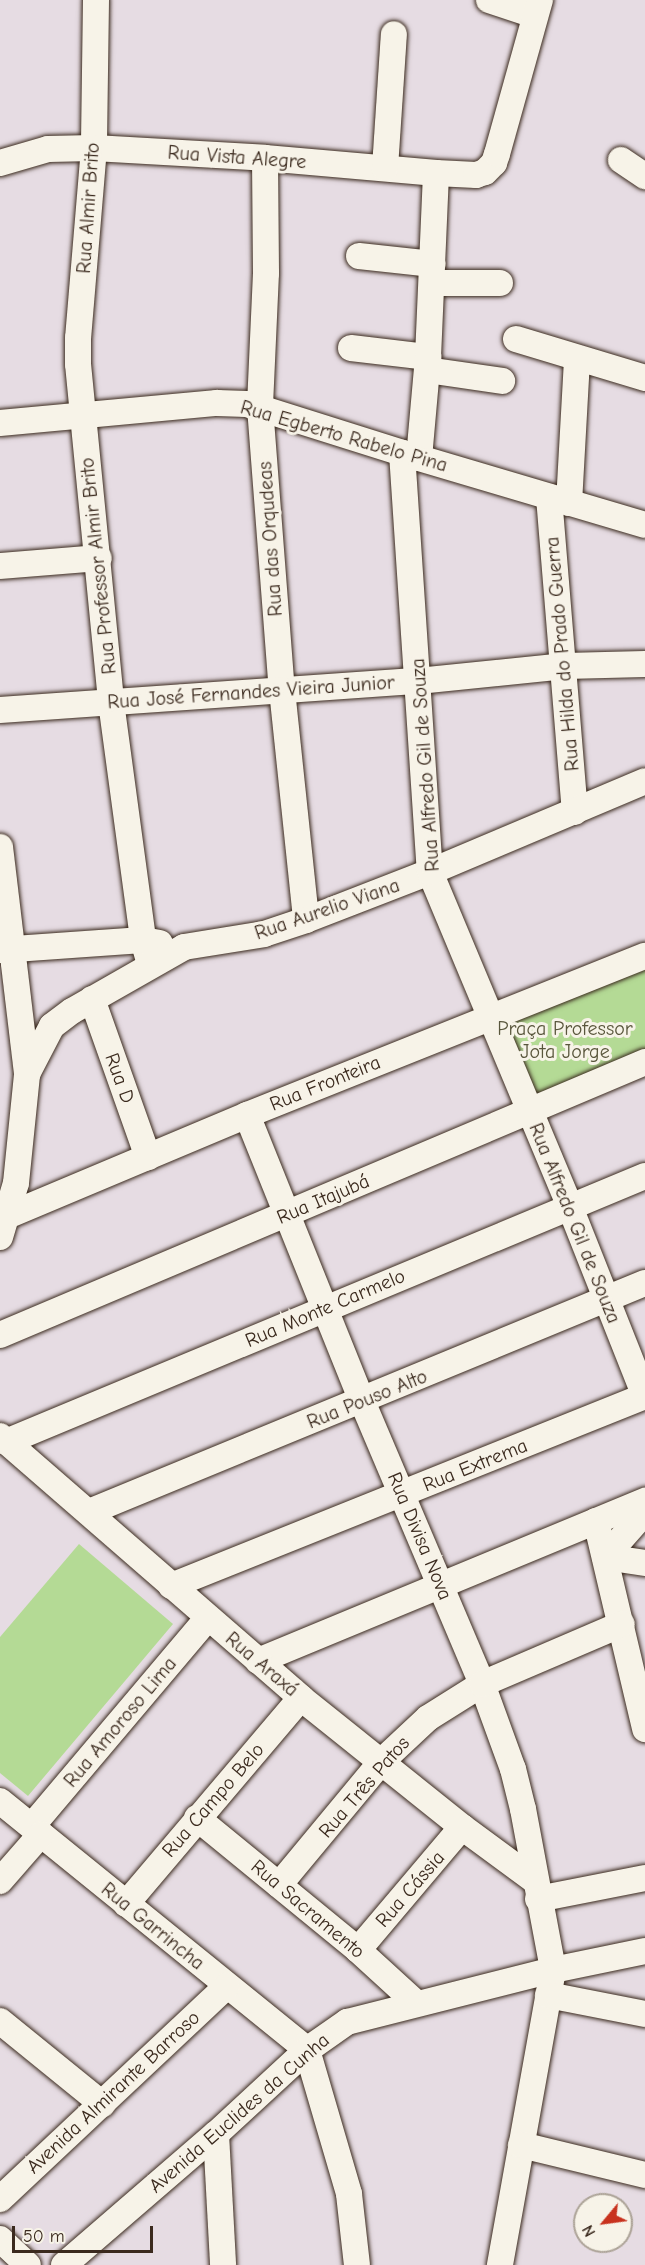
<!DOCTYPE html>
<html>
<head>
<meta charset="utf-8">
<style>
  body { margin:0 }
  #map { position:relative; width:645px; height:2265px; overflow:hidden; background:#e6dce3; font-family:"Comic Neue",sans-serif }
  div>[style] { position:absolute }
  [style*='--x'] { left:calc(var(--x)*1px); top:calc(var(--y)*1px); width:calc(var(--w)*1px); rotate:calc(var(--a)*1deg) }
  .green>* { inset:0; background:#b4da95 }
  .roads { filter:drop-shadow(0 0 2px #3b2a1e) drop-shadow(0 0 2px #3b2a1e) }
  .minor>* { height:26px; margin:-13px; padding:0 13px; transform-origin:13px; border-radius:13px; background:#f7f3e8 }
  span { translate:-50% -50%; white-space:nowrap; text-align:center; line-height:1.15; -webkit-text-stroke:6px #f7f3e8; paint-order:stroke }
  .street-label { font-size:20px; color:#3b2a1e }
  .park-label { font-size:20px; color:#59563c }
  .north { position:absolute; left:573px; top:2193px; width:60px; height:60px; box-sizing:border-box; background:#f7f3e8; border:2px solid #aca397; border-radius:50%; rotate:241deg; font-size:16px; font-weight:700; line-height:24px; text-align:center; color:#3b2a1e }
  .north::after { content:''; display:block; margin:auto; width:21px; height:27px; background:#c8321e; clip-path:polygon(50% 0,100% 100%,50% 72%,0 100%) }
  .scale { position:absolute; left:12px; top:2226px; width:141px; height:27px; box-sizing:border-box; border:3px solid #3b2a1e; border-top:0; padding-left:8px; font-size:18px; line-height:21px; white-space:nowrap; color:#3b2a1e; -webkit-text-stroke:4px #f7f3e8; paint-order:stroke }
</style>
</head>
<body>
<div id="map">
  <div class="green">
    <div style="clip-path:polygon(645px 966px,645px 1050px,534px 1096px,504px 1021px)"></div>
    <div style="clip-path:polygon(79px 1544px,173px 1624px,28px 1796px,0 1773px,0 1637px)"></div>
  </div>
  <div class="roads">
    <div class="minor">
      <div style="--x:96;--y:0;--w:148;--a:90.8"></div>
      <div style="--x:94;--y:148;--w:191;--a:94.8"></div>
      <div style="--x:78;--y:338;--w:26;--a:90"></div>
      <div style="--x:78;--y:364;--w:340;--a:84.4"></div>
      <div style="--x:111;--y:702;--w:240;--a:82.3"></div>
      <div style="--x:143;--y:940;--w:26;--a:74"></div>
      <div style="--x:489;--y:0;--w:47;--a:18.4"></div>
      <div style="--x:265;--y:158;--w:115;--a:89.5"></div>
      <div style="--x:266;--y:273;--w:134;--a:92.6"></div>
      <div style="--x:260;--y:407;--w:284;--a:85.6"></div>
      <div style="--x:282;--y:690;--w:231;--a:84"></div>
      <div style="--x:621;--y:160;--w:29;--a:34"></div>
      <div style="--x:0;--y:163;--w:50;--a:-16.3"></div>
      <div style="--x:48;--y:149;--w:46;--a:-1.2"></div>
      <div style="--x:94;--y:148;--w:171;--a:3.3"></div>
      <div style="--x:265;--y:158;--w:172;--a:5"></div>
      <div style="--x:436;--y:173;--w:40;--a:2.9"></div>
      <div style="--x:476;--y:175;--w:9;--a:-18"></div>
      <div style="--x:485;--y:172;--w:13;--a:-45"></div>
      <div style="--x:494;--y:163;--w:9;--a:-72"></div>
      <div style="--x:497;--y:154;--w:160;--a:-74.4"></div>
      <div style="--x:385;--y:168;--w:134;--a:-86.2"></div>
      <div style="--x:359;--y:256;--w:74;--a:6.2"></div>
      <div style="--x:432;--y:283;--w:68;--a:0"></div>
      <div style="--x:516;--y:339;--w:135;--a:16.8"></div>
      <div style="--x:351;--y:348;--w:78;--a:6.7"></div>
      <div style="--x:427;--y:370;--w:76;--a:8.3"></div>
      <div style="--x:0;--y:423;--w:218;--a:-5.3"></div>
      <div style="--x:217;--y:403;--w:30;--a:2"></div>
      <div style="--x:247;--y:404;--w:163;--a:17.5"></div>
      <div style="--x:402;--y:453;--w:253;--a:16.5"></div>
      <div style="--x:402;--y:453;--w:420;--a:86.2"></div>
      <div style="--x:430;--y:872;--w:363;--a:67.3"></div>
      <div style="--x:570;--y:1207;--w:203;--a:68.4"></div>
      <div style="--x:419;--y:458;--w:101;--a:-84.9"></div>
      <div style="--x:428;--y:357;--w:184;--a:-87.5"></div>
      <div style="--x:549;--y:497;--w:316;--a:85.3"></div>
      <div style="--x:569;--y:503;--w:145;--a:-86.8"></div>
      <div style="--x:0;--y:566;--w:99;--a:-4.6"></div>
      <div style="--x:0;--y:710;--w:419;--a:-4"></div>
      <div style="--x:418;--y:681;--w:148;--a:-5.8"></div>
      <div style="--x:565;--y:666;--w:80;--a:-1.4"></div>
      <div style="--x:0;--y:847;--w:229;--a:83.2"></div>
      <div style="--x:0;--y:950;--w:143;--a:-4"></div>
      <div style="--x:143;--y:940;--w:17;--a:10"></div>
      <div style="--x:92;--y:999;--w:168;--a:70.5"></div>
      <div style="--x:247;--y:1115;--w:308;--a:68.1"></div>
      <div style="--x:362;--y:1401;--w:307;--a:67"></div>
      <div style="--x:482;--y:1684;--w:90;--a:70"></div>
      <div style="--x:513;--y:1769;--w:41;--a:76"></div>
      <div style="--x:523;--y:1809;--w:164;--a:79.4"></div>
      <div style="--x:553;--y:1970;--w:300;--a:100.2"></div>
      <div style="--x:7;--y:1216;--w:260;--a:-22.8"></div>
      <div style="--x:247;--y:1115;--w:429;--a:-21.8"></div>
      <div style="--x:0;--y:1237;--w:56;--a:-73.5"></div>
      <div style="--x:16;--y:1183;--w:110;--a:-84.2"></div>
      <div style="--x:27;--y:1074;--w:54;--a:-62.5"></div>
      <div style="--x:52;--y:1026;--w:25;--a:-37"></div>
      <div style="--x:72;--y:1011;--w:129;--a:-29.7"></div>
      <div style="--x:184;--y:947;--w:81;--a:-9.2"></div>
      <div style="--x:264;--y:934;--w:44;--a:-18.4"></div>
      <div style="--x:306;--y:920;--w:133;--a:-21.2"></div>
      <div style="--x:430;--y:872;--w:233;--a:-22.9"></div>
      <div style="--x:0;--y:1335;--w:700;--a:-22.94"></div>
      <div style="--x:0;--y:1436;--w:399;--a:41"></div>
      <div style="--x:301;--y:1698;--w:206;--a:38.7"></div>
      <div style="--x:462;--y:1827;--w:89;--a:36.4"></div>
      <div style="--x:6;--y:1442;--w:692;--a:-22.6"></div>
      <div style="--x:89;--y:1512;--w:601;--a:-22.39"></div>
      <div style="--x:596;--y:1521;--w:214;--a:76.7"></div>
      <div style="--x:605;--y:1557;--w:60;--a:-48.4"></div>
      <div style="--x:605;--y:1557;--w:40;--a:8.5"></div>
      <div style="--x:171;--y:1586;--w:511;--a:-21.84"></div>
      <div style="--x:258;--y:1661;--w:419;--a:-22.5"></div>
      <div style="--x:0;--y:1801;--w:395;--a:39"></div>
      <div style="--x:197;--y:1818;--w:208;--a:39.3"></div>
      <div style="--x:358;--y:1950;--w:79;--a:42.4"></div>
      <div style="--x:32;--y:1826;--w:272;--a:-49.8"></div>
      <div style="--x:0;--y:1881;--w:62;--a:-48.9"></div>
      <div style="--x:279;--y:1885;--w:161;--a:-50.3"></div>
      <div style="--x:382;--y:1761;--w:63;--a:-43.1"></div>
      <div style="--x:428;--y:1718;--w:64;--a:-32.2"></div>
      <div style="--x:482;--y:1684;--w:152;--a:-23.2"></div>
      <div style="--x:538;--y:1899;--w:109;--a:-11.1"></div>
      <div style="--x:126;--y:1904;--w:270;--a:-49.7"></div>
      <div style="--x:358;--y:1950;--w:161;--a:-49.8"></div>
      <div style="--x:548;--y:1995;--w:99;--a:11.1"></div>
      <div style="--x:0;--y:2021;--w:132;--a:39.1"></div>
      <div style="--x:307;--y:2050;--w:150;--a:73.7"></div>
      <div style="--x:349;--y:2194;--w:71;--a:83.6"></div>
      <div style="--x:216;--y:2134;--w:131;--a:86.9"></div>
      <div style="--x:521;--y:2145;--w:128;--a:13.6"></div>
      <div style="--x:0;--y:2199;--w:311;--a:-43.2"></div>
      <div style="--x:0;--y:2239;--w:38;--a:43"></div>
      <div style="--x:64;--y:2265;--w:201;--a:-40.8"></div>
      <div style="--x:216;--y:2134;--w:124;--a:-42.7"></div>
      <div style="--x:307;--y:2050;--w:49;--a:-35"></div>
      <div style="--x:347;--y:2022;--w:212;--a:-14.2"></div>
      <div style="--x:553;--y:1970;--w:94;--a:-11.7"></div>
    </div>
  </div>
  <div class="street-label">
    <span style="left:237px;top:157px;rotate:4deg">Rua Vista Alegre</span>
    <span style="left:88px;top:208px;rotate:-86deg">Rua Almir Brito</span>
    <span style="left:344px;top:436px;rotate:16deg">Rua Egberto Rabelo Pina</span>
    <span style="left:270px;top:539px;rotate:-94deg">Rua das Orqudeas</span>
    <span style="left:98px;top:566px;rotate:-96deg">Rua Professor Almir Brito</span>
    <span style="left:562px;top:654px;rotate:-95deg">Rua Hilda do Prado Guerra</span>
    <span style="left:251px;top:692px;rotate:-4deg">Rua José Fernandes Vieira Junior</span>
    <span style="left:425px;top:765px;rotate:-94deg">Rua Alfredo Gil de Souza</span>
    <span style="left:327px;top:909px;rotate:-19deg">Rua Aurelio Viana</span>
    <span style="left:120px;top:1078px;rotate:70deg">Rua D</span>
    <span style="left:325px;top:1083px;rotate:-22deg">Rua Fronteira</span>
    <span style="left:323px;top:1199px;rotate:-23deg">Rua Itajubá</span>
    <span style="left:575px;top:1223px;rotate:68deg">Rua Alfredo Gil de Souza</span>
    <span style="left:325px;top:1308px;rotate:-23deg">Rua Monte Carmelo</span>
    <span style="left:367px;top:1399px;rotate:-22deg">Rua Pouso Alto</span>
    <span style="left:475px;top:1465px;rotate:-22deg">Rua Extrema</span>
    <span style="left:420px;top:1536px;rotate:67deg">Rua Divisa Nova</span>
    <span style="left:262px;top:1664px;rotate:40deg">Rua Araxá</span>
    <span style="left:120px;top:1722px;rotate:-50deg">Rua Amoroso Lima</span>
    <span style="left:364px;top:1787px;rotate:-49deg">Rua Três Patos</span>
    <span style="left:213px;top:1800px;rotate:-49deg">Rua Campo Belo</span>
    <span style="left:410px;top:1889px;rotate:-49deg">Rua Cássia</span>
    <span style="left:308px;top:1909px;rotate:40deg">Rua Sacramento</span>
    <span style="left:153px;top:1926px;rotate:39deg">Rua Garrincha</span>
    <span style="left:113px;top:2092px;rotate:-43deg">Avenida Almirante Barroso</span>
    <span style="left:239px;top:2113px;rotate:-41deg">Avenida Euclides da Cunha</span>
  </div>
  <div class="park-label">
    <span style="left:565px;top:1040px">Praça Professor<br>Jota Jorge</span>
  </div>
  <div class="north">N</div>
  <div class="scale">50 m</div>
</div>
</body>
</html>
